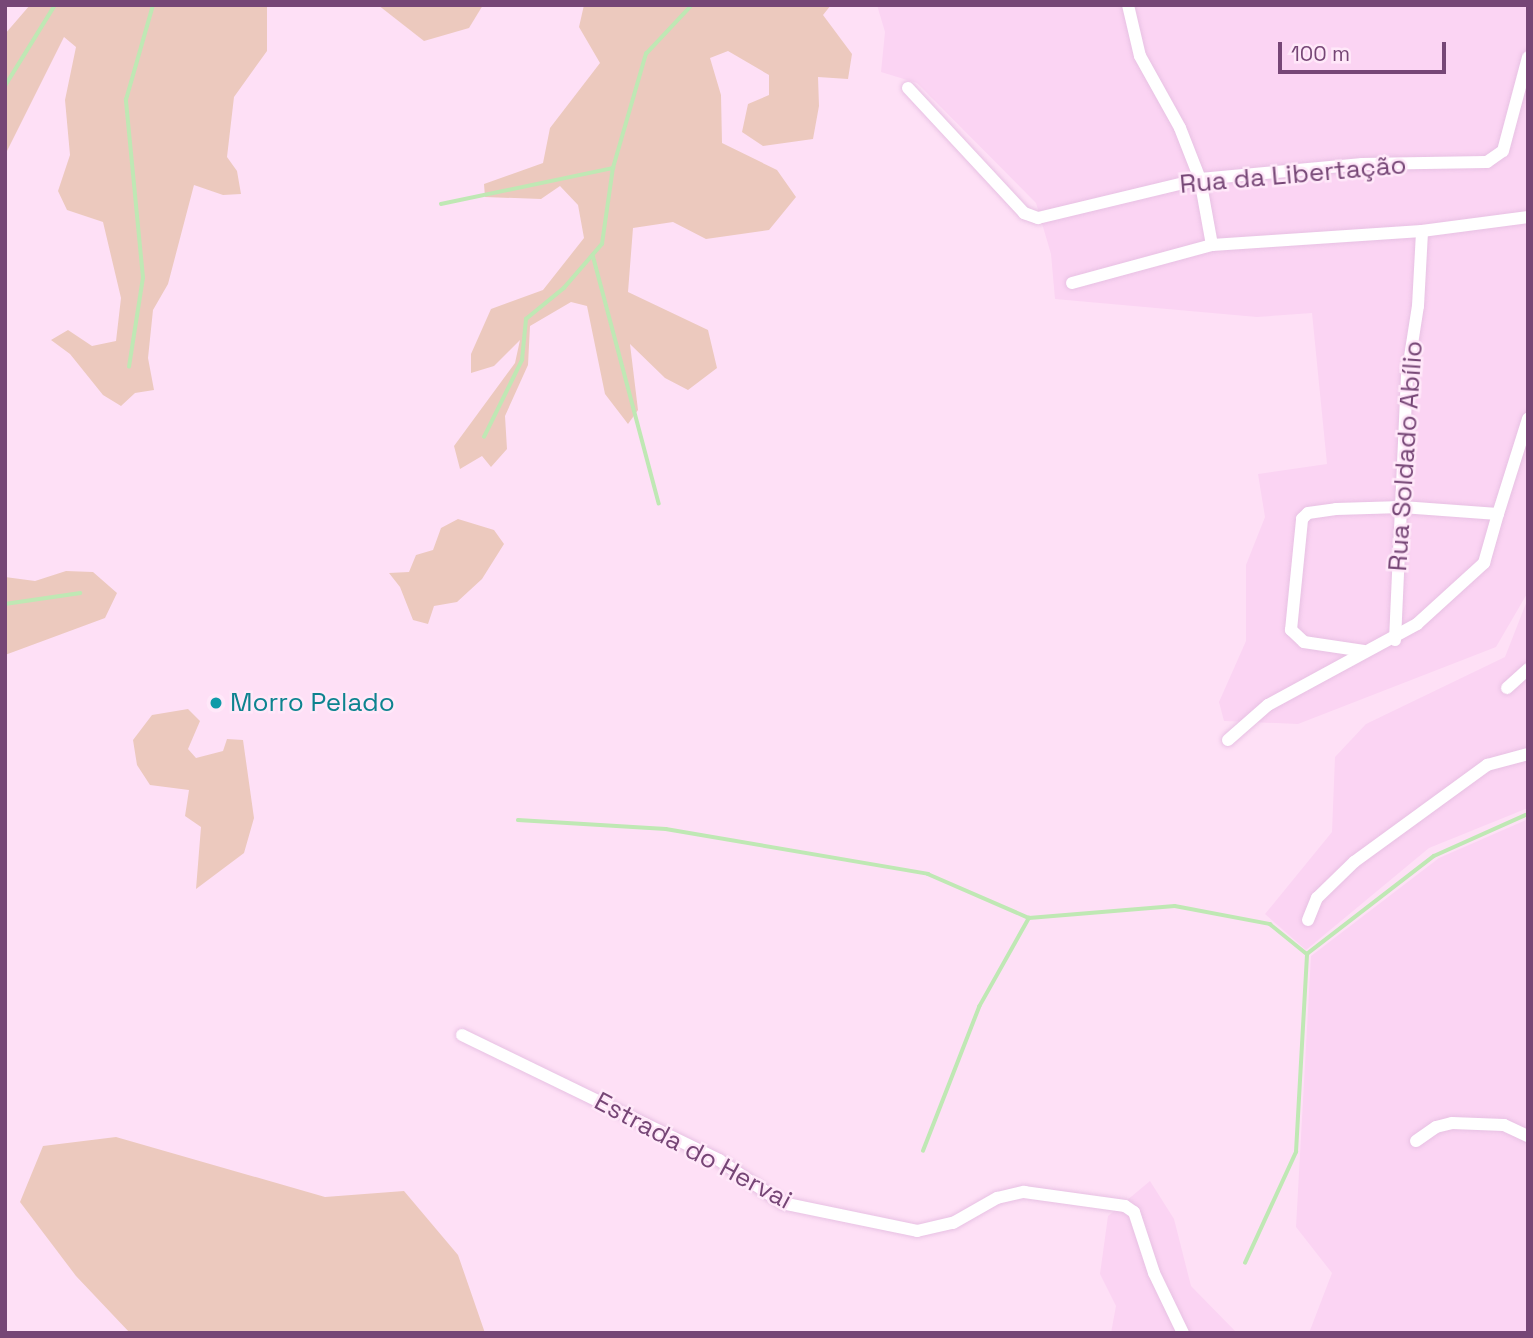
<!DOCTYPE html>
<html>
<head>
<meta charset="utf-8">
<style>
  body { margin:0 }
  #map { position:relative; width:1533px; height:1338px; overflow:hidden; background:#fee0f6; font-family:"Space Grotesk",sans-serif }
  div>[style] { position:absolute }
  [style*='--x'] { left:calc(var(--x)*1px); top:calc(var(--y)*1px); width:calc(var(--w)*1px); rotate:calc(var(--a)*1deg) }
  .residential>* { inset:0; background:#fbd4f3 }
  .green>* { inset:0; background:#ecc9be }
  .stream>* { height:3.5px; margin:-1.75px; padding:0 1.75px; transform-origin:1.75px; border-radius:1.75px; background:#bfe8b4 }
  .roads { filter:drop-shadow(0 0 2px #e7c1e3) drop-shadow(0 0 2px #e7c1e3) }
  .street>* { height:12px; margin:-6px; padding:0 6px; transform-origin:6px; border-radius:6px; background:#fff }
  .dots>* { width:19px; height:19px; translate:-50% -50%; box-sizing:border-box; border:4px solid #ffe8f9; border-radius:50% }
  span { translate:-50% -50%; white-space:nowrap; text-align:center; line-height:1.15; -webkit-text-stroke:5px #ffe8f9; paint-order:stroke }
  .street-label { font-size:26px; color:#764676 }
  .culture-label { font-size:26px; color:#0d838f }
  .left { translate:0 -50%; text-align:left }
  .frame { position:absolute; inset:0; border:7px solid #764676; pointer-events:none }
  .scale { position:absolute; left:1278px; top:42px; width:168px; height:32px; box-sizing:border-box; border:4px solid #764676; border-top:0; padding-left:9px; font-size:21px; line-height:24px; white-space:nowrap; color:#764676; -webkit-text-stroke:5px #ffe8f9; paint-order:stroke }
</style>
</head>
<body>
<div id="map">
  <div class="residential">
    <div style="clip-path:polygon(877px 5px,1528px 5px,1528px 592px,1496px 647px,1298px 724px,1224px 721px,1219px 702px,1246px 641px,1246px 565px,1265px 517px,1258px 474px,1327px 464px,1312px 313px,1257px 317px,1055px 299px,1051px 254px,1036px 203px,917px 83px,881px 72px,885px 32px)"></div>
    <div style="clip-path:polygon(1528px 598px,1528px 808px,1429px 848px,1306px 950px,1265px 914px,1332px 832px,1335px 757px,1366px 724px,1505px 657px)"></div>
    <div style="clip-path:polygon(1528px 819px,1528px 1333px,1309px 1333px,1332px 1273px,1296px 1227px,1311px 956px,1439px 858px)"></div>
    <div style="clip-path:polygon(1150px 1181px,1174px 1219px,1191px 1286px,1237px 1333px,1111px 1333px,1116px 1306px,1100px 1274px,1108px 1216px)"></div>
  </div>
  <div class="green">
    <div style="clip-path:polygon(30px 5px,267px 5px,267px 51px,234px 97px,227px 157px,237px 171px,241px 194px,223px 195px,194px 185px,168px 284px,153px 310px,148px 358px,154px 390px,135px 393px,121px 406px,103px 395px,70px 354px,51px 340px,68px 330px,92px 346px,116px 341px,121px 298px,103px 222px,67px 210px,58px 191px,70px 155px,65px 100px,76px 47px,64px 37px,5px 155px,5px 34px)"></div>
    <div style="clip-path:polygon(378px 5px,483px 5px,469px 28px,424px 41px)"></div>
    <div style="clip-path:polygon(584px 5px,831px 5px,823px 15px,852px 54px,848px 79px,818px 77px,819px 106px,813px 139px,763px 146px,742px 132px,748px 104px,769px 95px,769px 75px,728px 51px,710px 58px,721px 95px,722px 143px,777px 170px,796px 197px,769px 230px,706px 239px,673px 222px,633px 228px,628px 292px,708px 330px,717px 368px,688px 390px,665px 378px,630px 344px,638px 410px,628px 424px,605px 394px,587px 306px,571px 302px,530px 326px,528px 365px,505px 416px,507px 449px,491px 467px,482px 456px,460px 469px,454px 446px,515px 363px,520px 340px,494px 366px,471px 373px,471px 354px,491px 309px,543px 290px,584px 238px,578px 205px,560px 186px,541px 199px,485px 197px,484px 184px,543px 163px,550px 128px,600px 63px,579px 27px)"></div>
    <div style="clip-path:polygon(458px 519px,494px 530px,504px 544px,482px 579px,457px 602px,434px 606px,428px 624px,413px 620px,400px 587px,389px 573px,409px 572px,416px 555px,433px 550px,441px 528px)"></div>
    <div style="clip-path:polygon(66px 571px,93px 572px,117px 593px,105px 618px,5px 655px,5px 577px,35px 581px)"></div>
    <div style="clip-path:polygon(188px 709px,200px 721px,188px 749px,196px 758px,223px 751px,227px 739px,243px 740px,254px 818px,244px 853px,196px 889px,201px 827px,185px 816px,189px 790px,150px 785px,137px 765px,133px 740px,152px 715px)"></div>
    <div style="clip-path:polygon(116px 1137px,325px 1197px,404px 1191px,458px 1255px,485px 1333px,130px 1333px,76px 1276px,20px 1202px,43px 1146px)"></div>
  </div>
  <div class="stream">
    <div style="--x:5;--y:86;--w:95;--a:-58.3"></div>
    <div style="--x:441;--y:204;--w:176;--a:-11.8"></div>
    <div style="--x:593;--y:255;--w:257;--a:75.1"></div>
    <div style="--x:129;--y:367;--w:90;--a:-81.1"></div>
    <div style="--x:143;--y:278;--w:179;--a:-95.5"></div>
    <div style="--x:126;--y:100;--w:99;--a:-74.1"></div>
    <div style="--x:484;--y:437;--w:86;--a:-63.7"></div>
    <div style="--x:522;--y:360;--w:41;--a:-84.4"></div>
    <div style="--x:526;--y:319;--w:49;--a:-39.2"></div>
    <div style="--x:564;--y:288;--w:58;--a:-49.2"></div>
    <div style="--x:602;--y:244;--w:77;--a:-81.8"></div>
    <div style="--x:613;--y:168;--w:119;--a:-73.9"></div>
    <div style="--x:646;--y:54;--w:67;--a:-46.8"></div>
    <div style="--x:5;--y:604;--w:76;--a:-8.3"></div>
    <div style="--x:518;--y:820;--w:148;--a:3.5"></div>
    <div style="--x:666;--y:829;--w:266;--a:9.7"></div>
    <div style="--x:928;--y:874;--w:110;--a:23.5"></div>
    <div style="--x:1029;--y:918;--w:146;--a:-4.7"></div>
    <div style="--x:1175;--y:906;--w:97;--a:10.7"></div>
    <div style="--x:1270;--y:924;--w:48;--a:39"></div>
    <div style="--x:1307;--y:954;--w:160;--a:-37.7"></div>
    <div style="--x:1434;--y:856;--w:103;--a:-24.1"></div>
    <div style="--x:923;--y:1151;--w:155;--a:-68.7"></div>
    <div style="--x:979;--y:1007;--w:102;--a:-60.7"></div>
    <div style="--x:1245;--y:1263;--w:122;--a:-65.3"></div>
    <div style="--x:1296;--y:1152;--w:198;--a:-86.8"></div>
  </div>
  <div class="roads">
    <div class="street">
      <div style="--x:1128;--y:5;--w:52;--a:76.8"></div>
      <div style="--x:1140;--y:56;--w:82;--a:60.9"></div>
      <div style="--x:1180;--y:128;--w:55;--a:68.6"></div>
      <div style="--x:1200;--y:179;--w:67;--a:79.7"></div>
      <div style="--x:908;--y:88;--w:171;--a:47.1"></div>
      <div style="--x:1024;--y:213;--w:15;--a:20"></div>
      <div style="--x:1038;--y:218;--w:167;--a:-13.5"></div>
      <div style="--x:1200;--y:179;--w:163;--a:-5.3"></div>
      <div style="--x:1362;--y:164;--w:125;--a:-0.9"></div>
      <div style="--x:1487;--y:162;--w:19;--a:-35"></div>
      <div style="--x:1503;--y:151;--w:97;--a:-75.1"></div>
      <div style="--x:1072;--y:283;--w:145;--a:-15.2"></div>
      <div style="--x:1212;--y:245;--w:210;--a:-3.8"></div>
      <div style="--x:1422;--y:231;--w:107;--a:-7.5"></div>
      <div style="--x:1395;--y:640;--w:264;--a:-87.4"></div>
      <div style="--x:1407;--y:376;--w:71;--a:-81.1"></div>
      <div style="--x:1418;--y:306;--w:75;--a:-86.9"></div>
      <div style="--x:1364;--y:651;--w:61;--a:-171.5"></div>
      <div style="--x:1304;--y:642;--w:18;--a:-137"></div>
      <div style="--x:1291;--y:630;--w:112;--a:-84.3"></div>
      <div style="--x:1302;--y:519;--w:8;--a:-45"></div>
      <div style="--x:1308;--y:513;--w:28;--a:-8"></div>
      <div style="--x:1336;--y:509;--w:66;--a:-1.7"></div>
      <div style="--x:1402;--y:507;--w:96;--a:4.2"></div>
      <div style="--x:1498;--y:514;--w:100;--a:-72.5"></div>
      <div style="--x:1507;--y:688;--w:28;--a:-42"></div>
      <div style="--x:1228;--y:740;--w:53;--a:-41.2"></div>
      <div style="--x:1268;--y:705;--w:170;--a:-28.5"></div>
      <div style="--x:1417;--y:624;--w:91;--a:-42.3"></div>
      <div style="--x:1484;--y:563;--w:51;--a:-74.1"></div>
      <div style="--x:1308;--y:920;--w:24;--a:-68"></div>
      <div style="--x:1317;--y:898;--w:52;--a:-44.2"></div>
      <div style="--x:1354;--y:862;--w:165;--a:-36.1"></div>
      <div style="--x:1487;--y:765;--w:42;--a:-15"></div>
      <div style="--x:462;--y:1035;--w:286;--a:25.9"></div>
      <div style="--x:719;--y:1160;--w:76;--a:34.3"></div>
      <div style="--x:782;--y:1203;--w:138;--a:11.7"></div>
      <div style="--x:917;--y:1231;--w:37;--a:-13"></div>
      <div style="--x:953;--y:1223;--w:51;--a:-29.6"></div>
      <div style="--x:997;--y:1198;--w:28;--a:-13"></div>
      <div style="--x:1024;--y:1192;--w:102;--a:7.9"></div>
      <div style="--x:1125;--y:1206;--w:11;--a:34"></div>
      <div style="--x:1134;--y:1212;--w:64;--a:71.8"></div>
      <div style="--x:1154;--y:1273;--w:67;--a:64.2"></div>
      <div style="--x:1416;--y:1141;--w:24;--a:-35"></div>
      <div style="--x:1436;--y:1127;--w:16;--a:-14"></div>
      <div style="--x:1452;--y:1123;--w:52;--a:2.2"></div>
      <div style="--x:1504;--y:1125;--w:26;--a:25"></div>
    </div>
  </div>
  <div class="dots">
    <div style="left:216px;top:703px;background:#0f9aa8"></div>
  </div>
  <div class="street-label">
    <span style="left:1293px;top:175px;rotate:-5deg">Rua da Libertação</span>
    <span style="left:1406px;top:456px;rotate:-86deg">Rua Soldado Abílio</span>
    <span style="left:693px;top:1151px;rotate:28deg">Estrada do Hervai</span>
  </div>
  <div class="culture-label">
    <span class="left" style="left:230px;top:703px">Morro Pelado</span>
  </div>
  <div class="frame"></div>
  <div class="scale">100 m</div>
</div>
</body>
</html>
